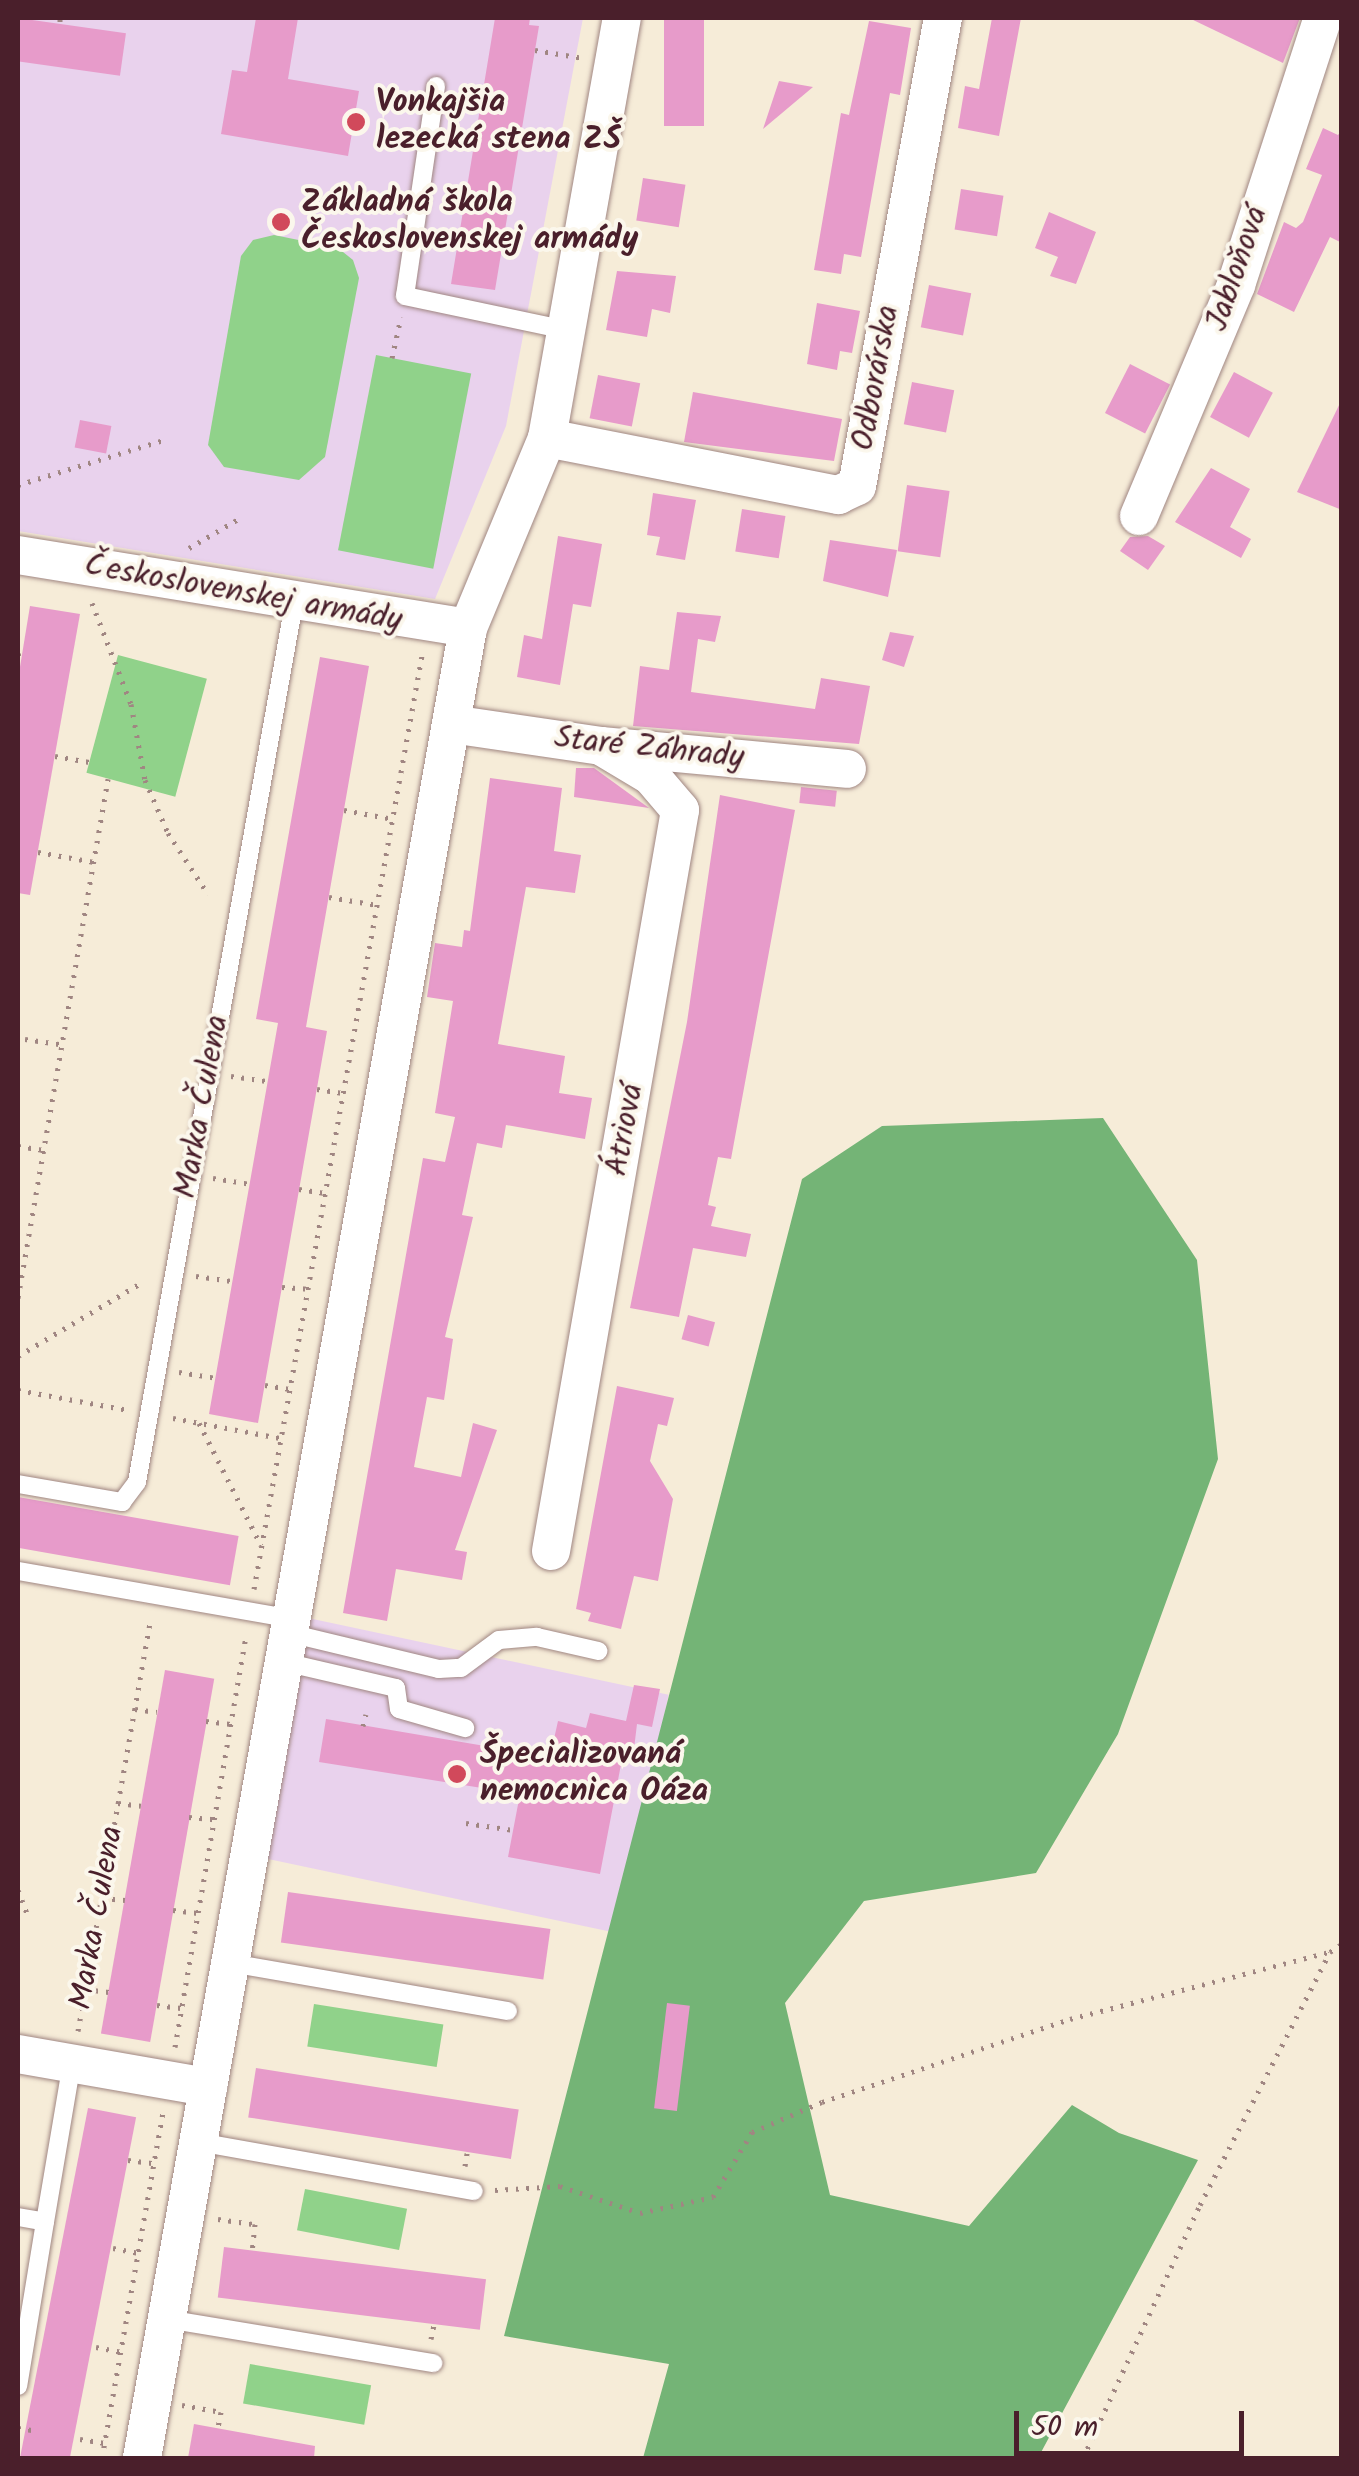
<!DOCTYPE html>
<html>
<head>
<meta charset="utf-8">
<style>
  body { margin:0 }
  #map { position:relative; width:1359px; height:2476px; overflow:hidden; background:#f6ecd8; font-family:Kalam,sans-serif }
  div>[style] { position:absolute }
  [style*='--x'] { left:calc(var(--x)*1px); top:calc(var(--y)*1px); width:calc(var(--w)*1px); rotate:calc(var(--a)*1deg) }
  .built>* { inset:0; background:#e9d2ed; transform-origin:0 0 }
  .green>* { inset:0; background:#90d28a; transform-origin:0 0 }
  .forest>* { inset:0; background:#74b476 }
  .building>* { inset:0; background:#e79bca; transform-origin:0 0 }
  .path>* { height:5px; margin-top:-2.5px; transform-origin:0; background:repeating-linear-gradient(90deg,#a08682 0 2.5px,transparent 0 10.5px) }
  .roads { filter:drop-shadow(0 0 2px #a08682) drop-shadow(0 0 2px #a08682) }
  .lane>* { height:18px; margin:-9px; padding:0 9px; transform-origin:9px; border-radius:9px; background:#fff }
  .street>* { height:38px; margin:-19px; padding:0 19px; transform-origin:19px; border-radius:19px; background:#fff }
  .dots>* { width:28px; height:28px; translate:-50% -50%; box-sizing:border-box; border:5px solid #fbf7ec; border-radius:50% }
  span { translate:-50% -50%; white-space:nowrap; text-align:center; line-height:1.15; -webkit-text-stroke:8px #fbf7ec; paint-order:stroke }
  .poi-label { font-size:32px; color:#4a1f2b; font-weight:700 }
  .left { translate:0 -50%; text-align:left }
  .street-label { font-size:32px; color:#4a1f2b }
  .frame { position:absolute; inset:0; border:20px solid #4a1f2b; pointer-events:none }
  .scale { position:absolute; left:1014px; top:2411px; width:230px; height:45px; box-sizing:border-box; border:5px solid #4a1f2b; border-top:0; padding-left:12px; font-size:30px; line-height:35px; white-space:nowrap; color:#4a1f2b; -webkit-text-stroke:8px #fbf7ec; paint-order:stroke }
</style>
</head>
<body>
<div id="map">
  <div class="built">
    <div style="clip-path:polygon(18px 18px,583px 18px,506px 426px,435px 599px,18px 531px)"></div>
    <div style="left:294px;top:1615px;width:383px;height:244px;rotate:12deg"></div>
  </div>
  <div class="green">
    <div style="clip-path:polygon(274px 235px,338px 248px,353px 260px,359px 278px,325px 457px,299px 480px,224px 467px,208px 445px,241px 256px,253px 240px)"></div>
    <div style="left:376px;top:355px;width:97px;height:199px;rotate:11deg"></div>
    <div style="left:118px;top:655px;width:92px;height:122px;rotate:15deg"></div>
    <div style="left:314px;top:2004px;width:131px;height:43px;rotate:9deg"></div>
    <div style="left:305px;top:2189px;width:104px;height:42px;rotate:11deg"></div>
    <div style="left:250px;top:2364px;width:123px;height:40px;rotate:10deg"></div>
  </div>
  <div class="forest">
    <div style="clip-path:polygon(1103px 1118px,1197px 1260px,1218px 1459px,1118px 1734px,1036px 1873px,864px 1901px,785px 2003px,830px 2195px,969px 2226px,1072px 2105px,1119px 2133px,1198px 2160px,1038px 2458px,643px 2458px,669px 2364px,504px 2336px,802px 1179px,882px 1126px)"></div>
  </div>
  <div class="building">
    <div style="left:18px;top:18px;width:109px;height:43px;rotate:8deg"></div>
    <div style="clip-path:polygon(256px 18px,298px 18px,288px 79px,359px 91px,348px 156px,221px 134px,232px 70px,247px 72px)"></div>
    <div style="clip-path:polygon(495px 18px,530px 18px,529px 25px,539px 26px,495px 290px,451px 284px)"></div>
    <div style="left:664px;top:18px;width:40px;height:108px"></div>
    <div style="clip-path:polygon(992px 18px,1021px 18px,999px 136px,958px 128px,965px 86px,979px 89px)"></div>
    <div style="clip-path:polygon(1189px 18px,1300px 18px,1283px 63px)"></div>
    <div style="clip-path:polygon(869px 21px,911px 28px,900px 95px,890px 93px,861px 257px,844px 254px,841px 274px,814px 270px,841px 113px,849px 115px)"></div>
    <div style="clip-path:polygon(779px 81px,813px 87px,763px 129px)"></div>
    <div style="clip-path:polygon(1323px 128px,1338px 135px,1342px 130px,1342px 243px,1330px 237px,1294px 312px,1257px 294px,1284px 222px,1296px 228px,1303px 222px,1322px 175px,1306px 169px)"></div>
    <div style="left:643px;top:178px;width:43px;height:43px;rotate:9deg"></div>
    <div style="left:961px;top:189px;width:43px;height:41px;rotate:9deg"></div>
    <div style="clip-path:polygon(1049px 212px,1096px 232px,1076px 284px,1050px 276px,1058px 257px,1035px 248px)"></div>
    <div style="clip-path:polygon(617px 271px,676px 276px,670px 313px,652px 309px,647px 337px,606px 330px)"></div>
    <div style="left:929px;top:285px;width:43px;height:43px;rotate:11deg"></div>
    <div style="clip-path:polygon(817px 303px,860px 311px,852px 353px,840px 351px,837px 370px,807px 364px)"></div>
    <div style="left:1130px;top:364px;width:45px;height:55px;rotate:27deg"></div>
    <div style="left:1234px;top:372px;width:44px;height:51px;rotate:28deg"></div>
    <div style="left:598px;top:375px;width:43px;height:44px;rotate:11deg"></div>
    <div style="left:912px;top:382px;width:43px;height:43px;rotate:11deg"></div>
    <div style="clip-path:polygon(693px 392px,842px 419px,834px 461px,684px 442px)"></div>
    <div style="clip-path:polygon(1342px 399px,1342px 510px,1297px 492px)"></div>
    <div style="left:80px;top:420px;width:32px;height:28px;rotate:11deg"></div>
    <div style="clip-path:polygon(1211px 468px,1250px 489px,1230px 527px,1251px 539px,1241px 558px,1175px 522px)"></div>
    <div style="left:907px;top:485px;width:43px;height:67px;rotate:8deg"></div>
    <div style="clip-path:polygon(653px 493px,696px 500px,685px 560px,656px 555px,660px 537px,647px 535px)"></div>
    <div style="left:742px;top:509px;width:44px;height:43px;rotate:9deg"></div>
    <div style="clip-path:polygon(558px 536px,602px 544px,591px 607px,573px 604px,560px 685px,517px 677px,524px 635px,542px 639px)"></div>
    <div style="clip-path:polygon(1148px 536px,1165px 546px,1148px 570px,1120px 551px,1130px 537px)"></div>
    <div style="clip-path:polygon(830px 540px,897px 550px,888px 597px,823px 581px)"></div>
    <div style="clip-path:polygon(30px 606px,80px 614px,30px 895px,18px 893px,18px 679px)"></div>
    <div style="clip-path:polygon(677px 612px,721px 616px,715px 642px,698px 639px,691px 692px,815px 709px,821px 678px,870px 686px,859px 744px,633px 726px,640px 666px,669px 670px)"></div>
    <div style="clip-path:polygon(890px 632px,914px 636px,904px 667px,882px 660px)"></div>
    <div style="clip-path:polygon(320px 657px,369px 666px,306px 1027px,327px 1031px,258px 1423px,209px 1414px,278px 1023px,256px 1019px)"></div>
    <div style="clip-path:polygon(576px 768px,594px 768px,649px 808px,574px 797px)"></div>
    <div style="clip-path:polygon(490px 778px,562px 788px,554px 851px,581px 855px,575px 893px,526px 887px,498px 1044px,565px 1056px,559px 1093px,592px 1098px,585px 1139px,506px 1125px,502px 1148px,477px 1143px,462px 1215px,473px 1217px,445px 1337px,453px 1339px,444px 1400px,427px 1397px,414px 1467px,461px 1477px,473px 1423px,497px 1430px,455px 1550px,467px 1552px,462px 1580px,396px 1569px,387px 1621px,343px 1613px,423px 1158px,445px 1162px,455px 1117px,435px 1113px,453px 1001px,427px 997px,435px 943px,462px 947px,464px 930px,470px 931px)"></div>
    <div style="left:801px;top:787px;width:36px;height:16px;rotate:6deg"></div>
    <div style="clip-path:polygon(720px 795px,795px 810px,731px 1159px,718px 1157px,708px 1205px,716px 1207px,711px 1226px,751px 1234px,746px 1257px,693px 1248px,679px 1317px,630px 1308px,687px 1022px)"></div>
    <div style="left:688px;top:1315px;width:28px;height:25px;rotate:15deg"></div>
    <div style="clip-path:polygon(617px 1386px,674px 1398px,667px 1426px,658px 1424px,650px 1461px,673px 1499px,658px 1581px,634px 1576px,621px 1629px,588px 1621px,591px 1613px,576px 1609px)"></div>
    <div style="left:18px;top:1497px;width:224px;height:50px;rotate:10deg"></div>
    <div style="left:165px;top:1670px;width:50px;height:369px;rotate:10deg"></div>
    <div style="clip-path:polygon(634px 1685px,660px 1689px,652px 1727px,637px 1724px,633px 1757px,623px 1754px,600px 1874px,508px 1857px,520px 1794px,319px 1762px,326px 1719px,550px 1757px,558px 1721px,586px 1728px,590px 1713px,626px 1721px)"></div>
    <div style="left:288px;top:1892px;width:265px;height:51px;rotate:8deg"></div>
    <div style="left:667px;top:2003px;width:23px;height:106px;rotate:7deg"></div>
    <div style="left:256px;top:2068px;width:266px;height:50px;rotate:9deg"></div>
    <div style="left:88px;top:2108px;width:49px;height:355px;rotate:11deg"></div>
    <div style="left:224px;top:2247px;width:264px;height:51px;rotate:7deg"></div>
    <div style="clip-path:polygon(194px 2424px,315px 2446px,314px 2458px,188px 2458px)"></div>
  </div>
  <div class="path">
    <div style="--x:60;--y:22;--w:4;--a:-90"></div>
    <div style="--x:535;--y:50;--w:49;--a:9.5"></div>
    <div style="--x:392;--y:358;--w:42;--a:-77.6"></div>
    <div style="--x:18;--y:485;--w:152;--a:-17.2"></div>
    <div style="--x:189;--y:548;--w:59;--a:-30.5"></div>
    <div style="--x:92;--y:603;--w:108;--a:68.9"></div>
    <div style="--x:131;--y:704;--w:77;--a:79.6"></div>
    <div style="--x:145;--y:780;--w:58;--a:66.5"></div>
    <div style="--x:168;--y:833;--w:73;--a:56.7"></div>
    <div style="--x:18;--y:655;--w:4;--a:14"></div>
    <div style="--x:55;--y:756;--w:35;--a:10"></div>
    <div style="--x:344;--y:810;--w:50;--a:10.4"></div>
    <div style="--x:38;--y:852;--w:57;--a:10.1"></div>
    <div style="--x:329;--y:897;--w:49;--a:9.5"></div>
    <div style="--x:25;--y:1039;--w:41;--a:8.3"></div>
    <div style="--x:231;--y:1076;--w:36;--a:8"></div>
    <div style="--x:317;--y:1089;--w:26;--a:9"></div>
    <div style="--x:18;--y:1146;--w:26;--a:9"></div>
    <div style="--x:213;--y:1178;--w:36;--a:9"></div>
    <div style="--x:299;--y:1189;--w:26;--a:9"></div>
    <div style="--x:196;--y:1276;--w:36;--a:8"></div>
    <div style="--x:282;--y:1287;--w:26;--a:4"></div>
    <div style="--x:18;--y:1298;--w:527;--a:-80.16"></div>
    <div style="--x:18;--y:1356;--w:143;--a:-30.7"></div>
    <div style="--x:179;--y:1372;--w:36;--a:9"></div>
    <div style="--x:265;--y:1385;--w:25;--a:9"></div>
    <div style="--x:18;--y:1390;--w:112;--a:10.3"></div>
    <div style="--x:173;--y:1418;--w:109;--a:10.6"></div>
    <div style="--x:199;--y:1423;--w:137;--a:63.1"></div>
    <div style="--x:254;--y:1589;--w:949;--a:-79.8"></div>
    <div style="--x:135;--y:1709;--w:22;--a:8"></div>
    <div style="--x:206;--y:1721;--w:25;--a:7"></div>
    <div style="--x:363;--y:1726;--w:12;--a:-76"></div>
    <div style="--x:118;--y:1803;--w:23;--a:7"></div>
    <div style="--x:189;--y:1817;--w:25;--a:5"></div>
    <div style="--x:466;--y:1823;--w:48;--a:8.5"></div>
    <div style="--x:18;--y:1890;--w:31;--a:69"></div>
    <div style="--x:102;--y:1898;--w:23;--a:5"></div>
    <div style="--x:173;--y:1910;--w:25;--a:7"></div>
    <div style="--x:85;--y:1989;--w:24;--a:7"></div>
    <div style="--x:157;--y:2005;--w:24;--a:7"></div>
    <div style="--x:78;--y:2031;--w:419;--a:-80"></div>
    <div style="--x:175;--y:2047;--w:419;--a:-80.2"></div>
    <div style="--x:128;--y:2160;--w:26;--a:7"></div>
    <div style="--x:465;--y:2166;--w:13;--a:-81"></div>
    <div style="--x:495;--y:2190;--w:65;--a:-3.5"></div>
    <div style="--x:560;--y:2186;--w:84;--a:18.6"></div>
    <div style="--x:640;--y:2213;--w:75;--a:-12.4"></div>
    <div style="--x:713;--y:2197;--w:76;--a:-59"></div>
    <div style="--x:752;--y:2132;--w:76;--a:-23.2"></div>
    <div style="--x:822;--y:2102;--w:262;--a:-18.5"></div>
    <div style="--x:1070;--y:2019;--w:268;--a:-14.5"></div>
    <div style="--x:218;--y:2219;--w:37;--a:8"></div>
    <div style="--x:255;--y:2224;--w:27;--a:96"></div>
    <div style="--x:113;--y:2248;--w:25;--a:11"></div>
    <div style="--x:431;--y:2339;--w:14;--a:-78"></div>
    <div style="--x:96;--y:2347;--w:25;--a:11"></div>
    <div style="--x:182;--y:2405;--w:40;--a:10"></div>
    <div style="--x:221;--y:2412;--w:16;--a:101"></div>
    <div style="--x:18;--y:2428;--w:14;--a:8"></div>
    <div style="--x:80;--y:2439;--w:25;--a:9"></div>
    <div style="--x:102;--y:2458;--w:351;--a:-80"></div>
    <div style="--x:1083;--y:2458;--w:279;--a:-65.2"></div>
    <div style="--x:1200;--y:2205;--w:284;--a:-62.8"></div>
    <div style="--x:1330;--y:1952;--w:14;--a:-34"></div>
  </div>
  <div class="roads">
    <div class="lane">
      <div style="--x:436;--y:86;--w:212;--a:98.4"></div>
      <div style="--x:405;--y:296;--w:166;--a:11.9"></div>
      <div style="--x:18;--y:1484;--w:106;--a:9.8"></div>
      <div style="--x:122;--y:1502;--w:25;--a:-53"></div>
      <div style="--x:137;--y:1482;--w:893;--a:-79.87"></div>
      <div style="--x:18;--y:1571;--w:278;--a:9.9"></div>
      <div style="--x:289;--y:1633;--w:154;--a:13.5"></div>
      <div style="--x:439;--y:1669;--w:22;--a:-3"></div>
      <div style="--x:461;--y:1668;--w:47;--a:-36.4"></div>
      <div style="--x:499;--y:1640;--w:38;--a:-5"></div>
      <div style="--x:537;--y:1637;--w:63;--a:12.9"></div>
      <div style="--x:284;--y:1662;--w:115;--a:13.1"></div>
      <div style="--x:396;--y:1688;--w:21;--a:82"></div>
      <div style="--x:399;--y:1709;--w:69;--a:16.1"></div>
      <div style="--x:230;--y:1963;--w:282;--a:9.8"></div>
      <div style="--x:198;--y:2142;--w:280;--a:10.1"></div>
      <div style="--x:18;--y:2217;--w:27;--a:10"></div>
      <div style="--x:45;--y:2222;--w:166;--a:99.3"></div>
      <div style="--x:45;--y:2222;--w:161;--a:-80.4"></div>
      <div style="--x:167;--y:2319;--w:270;--a:9.4"></div>
    </div>
    <div class="street">
      <div style="--x:547;--y:438;--w:297;--a:11.1"></div>
      <div style="--x:838;--y:495;--w:21;--a:-25"></div>
      <div style="--x:857;--y:486;--w:476;--a:-79.6"></div>
      <div style="--x:1139;--y:516;--w:251;--a:-67.2"></div>
      <div style="--x:1236;--y:285;--w:281;--a:-72"></div>
      <div style="--x:18;--y:555;--w:456;--a:9.2"></div>
      <div style="--x:451;--y:724;--w:152;--a:8.3"></div>
      <div style="--x:601;--y:746;--w:247;--a:5.3"></div>
      <div style="--x:551;--y:1551;--w:752;--a:-80.12"></div>
      <div style="--x:680;--y:810;--w:45;--a:-130.5"></div>
      <div style="--x:651;--y:776;--w:58;--a:-149"></div>
      <div style="--x:18;--y:2054;--w:193;--a:9.9"></div>
      <div style="--x:142;--y:2458;--w:1859;--a:-79.9"></div>
      <div style="--x:468;--y:628;--w:206;--a:-67.4"></div>
      <div style="--x:547;--y:438;--w:427;--a:-79.9"></div>
    </div>
  </div>
  <div class="dots">
    <div style="left:356px;top:122px;background:#d1495b"></div>
    <div style="left:281px;top:222px;background:#d1495b"></div>
    <div style="left:457px;top:1774px;background:#d1495b"></div>
  </div>
  <div class="poi-label">
    <span class="left" style="left:376px;top:122px">Vonkajšia<br>lezecká stena ZŠ</span>
    <span class="left" style="left:301px;top:222px">Základná škola<br>Československej armády</span>
    <span class="left" style="left:480px;top:1774px">Špecializovaná<br>nemocnica Oáza</span>
  </div>
  <div class="street-label">
    <span style="left:1238px;top:269px;rotate:-71deg">Jabloňová</span>
    <span style="left:877px;top:378px;rotate:-80deg">Odborárska</span>
    <span style="left:243px;top:594px;rotate:10deg">Československej armády</span>
    <span style="left:649px;top:749px;rotate:6deg">Staré Záhrady</span>
    <span style="left:203px;top:1107px;rotate:-80deg">Marka Čulena</span>
    <span style="left:626px;top:1130px;rotate:-80deg">Átriová</span>
    <span style="left:98px;top:1918px;rotate:-80deg">Marka Čulena</span>
  </div>
  <div class="frame"></div>
  <div class="scale">50 m</div>
</div>
</body>
</html>
